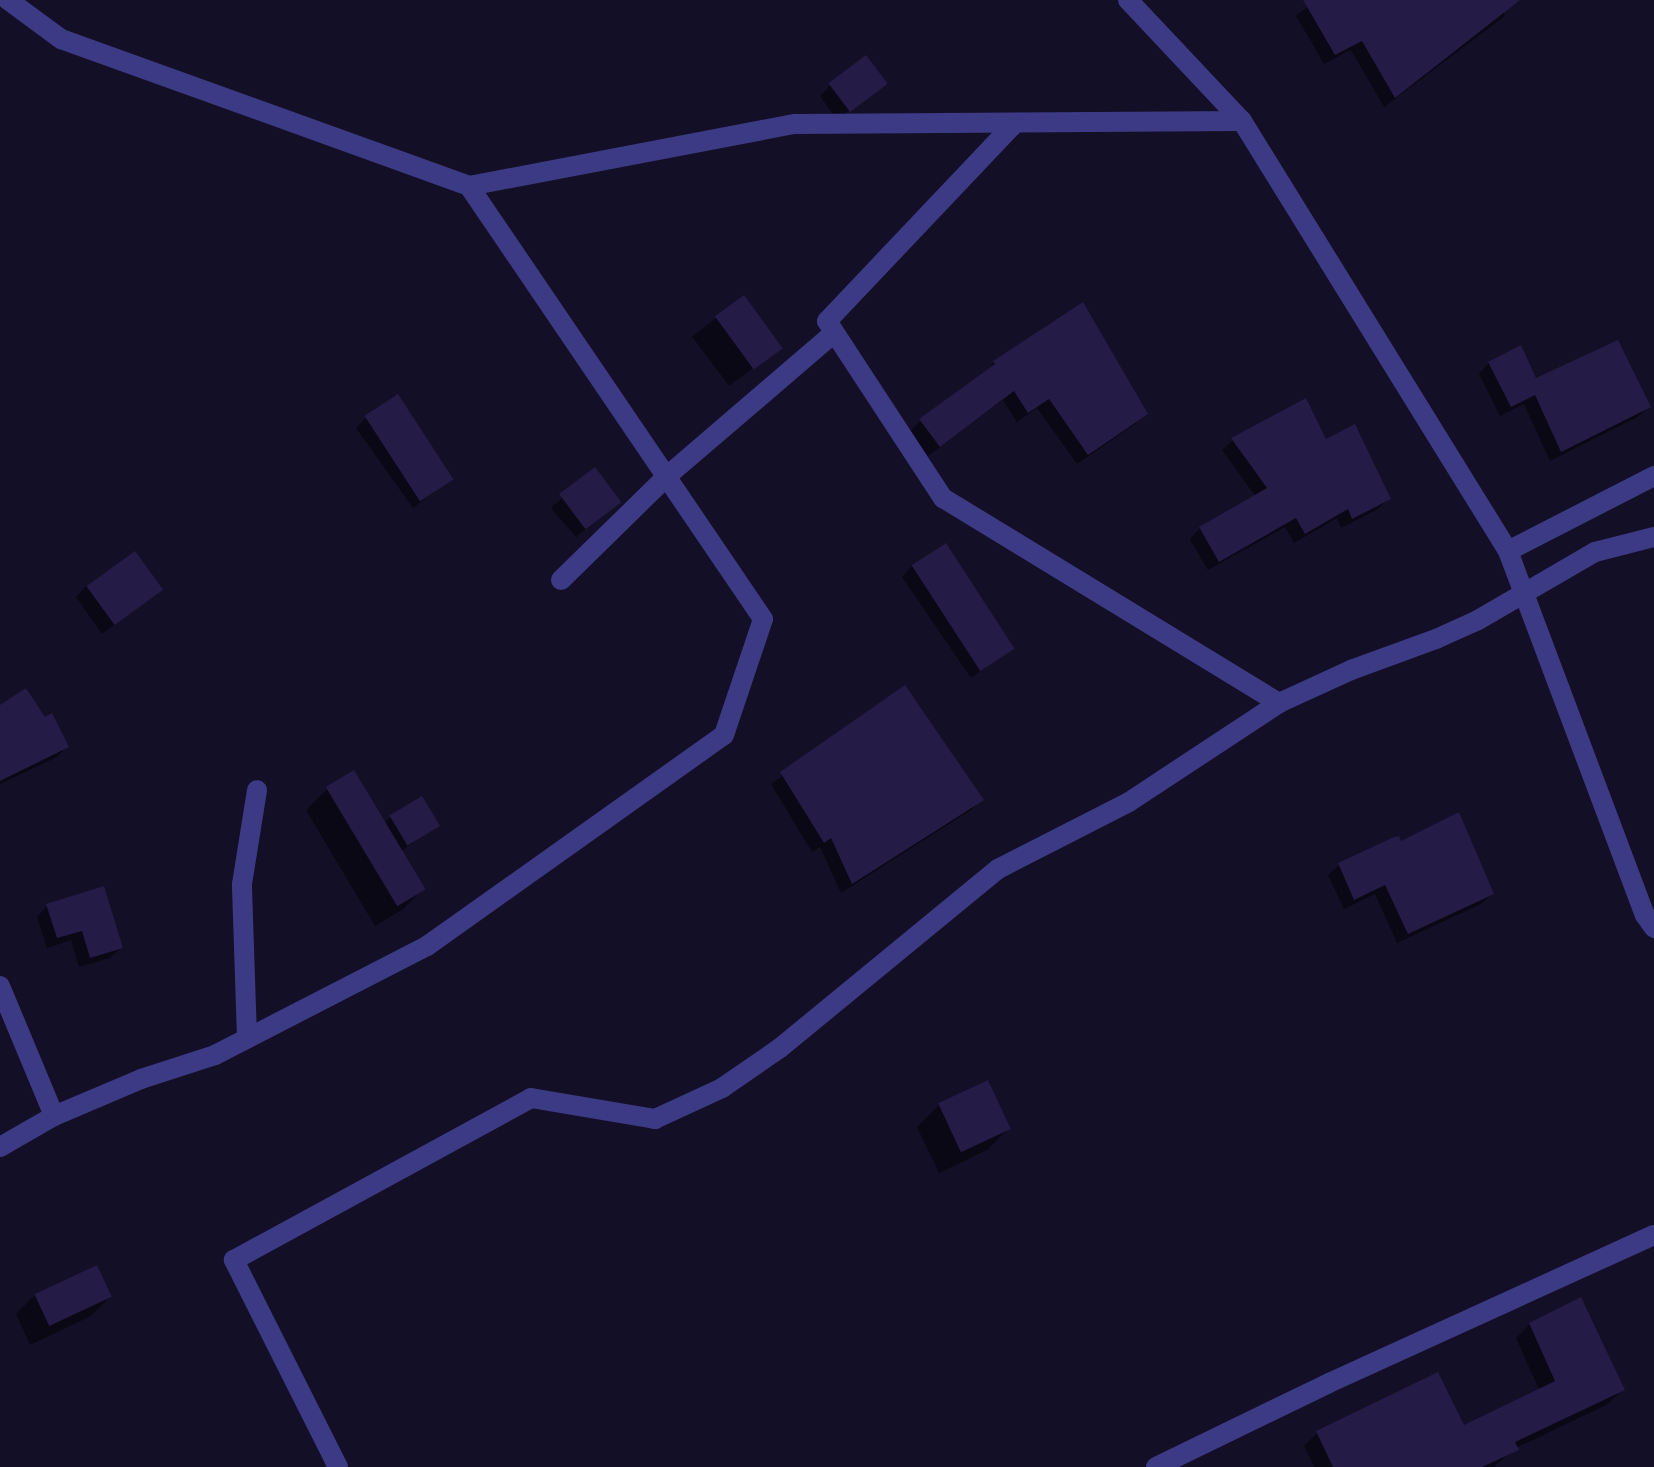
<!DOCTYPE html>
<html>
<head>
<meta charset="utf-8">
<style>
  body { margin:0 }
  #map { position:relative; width:1654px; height:1467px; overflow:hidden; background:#130f26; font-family:Montserrat,sans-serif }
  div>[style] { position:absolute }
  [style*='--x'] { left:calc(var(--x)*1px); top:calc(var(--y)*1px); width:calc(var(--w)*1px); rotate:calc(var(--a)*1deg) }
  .shadow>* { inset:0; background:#0007; transform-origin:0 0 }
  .building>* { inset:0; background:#241b47; transform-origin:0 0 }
  .minor>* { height:20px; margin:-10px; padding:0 10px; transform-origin:10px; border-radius:10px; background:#3d3a85 }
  span { translate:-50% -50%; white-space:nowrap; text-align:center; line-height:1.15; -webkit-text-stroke:6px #130f26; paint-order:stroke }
</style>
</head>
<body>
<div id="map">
  <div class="shadow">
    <div style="clip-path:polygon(1316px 0,1498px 0,1505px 16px,1384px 107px,1351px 50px,1324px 64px,1296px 16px)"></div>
    <div style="clip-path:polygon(885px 83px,837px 120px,820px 96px,830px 85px)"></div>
    <div style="left:743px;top:298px;width:62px;height:64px;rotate:53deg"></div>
    <div style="clip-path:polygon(1082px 305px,1145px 414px,1135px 424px,1077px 464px,1037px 408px,1017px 422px,1003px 400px,928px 456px,910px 431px,920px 421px,984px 374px,994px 363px)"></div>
    <div style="clip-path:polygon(1489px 363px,1535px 381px,1649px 407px,1638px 417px,1550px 461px,1524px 404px,1500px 416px,1479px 374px)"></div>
    <div style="clip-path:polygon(367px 417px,451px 479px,413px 508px,356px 428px)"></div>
    <div style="clip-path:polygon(1233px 440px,1325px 441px,1388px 499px,1378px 509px,1341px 528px,1337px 518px,1294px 543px,1285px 527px,1208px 570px,1190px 539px,1200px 528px,1256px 497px,1222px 450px)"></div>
    <div style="clip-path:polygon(562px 498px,619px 502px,576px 537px,551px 508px)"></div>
    <div style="clip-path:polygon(912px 566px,1012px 648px,971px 678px,902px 577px)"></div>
    <div style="clip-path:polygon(86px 586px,161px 590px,102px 634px,76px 597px)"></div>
    <div style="clip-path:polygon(905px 688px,981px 800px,971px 810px,841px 893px,820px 847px,812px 852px,771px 784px)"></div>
    <div style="clip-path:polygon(0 707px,67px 746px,57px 757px,0 784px)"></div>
    <div style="clip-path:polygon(328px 788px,384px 823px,391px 817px,438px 825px,401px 851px,424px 888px,402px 910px,375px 926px,306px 810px)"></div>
    <div style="clip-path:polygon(1458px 815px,1492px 894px,1481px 904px,1397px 943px,1375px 894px,1344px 909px,1328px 875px,1339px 865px,1400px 844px)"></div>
    <div style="clip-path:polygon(47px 906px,121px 948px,110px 958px,79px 967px,71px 940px,47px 948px,37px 917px)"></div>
    <div style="clip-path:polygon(987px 1082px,1009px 1128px,987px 1150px,939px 1173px,917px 1127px,939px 1105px)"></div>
    <div style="clip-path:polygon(35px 1295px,110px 1297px,91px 1316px,30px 1345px,16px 1314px)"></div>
    <div style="clip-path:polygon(1530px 1324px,1622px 1390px,1608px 1404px,1516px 1448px,1494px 1467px,1314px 1467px,1304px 1446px,1318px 1432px,1463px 1428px,1539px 1390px,1516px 1338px)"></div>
  </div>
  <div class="building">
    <div style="clip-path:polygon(1303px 0,1520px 0,1395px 98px,1362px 41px,1335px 55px)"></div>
    <div style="left:866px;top:55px;width:36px;height:47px;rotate:53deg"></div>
    <div style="left:744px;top:295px;width:66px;height:36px;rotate:54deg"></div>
    <div style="clip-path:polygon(1083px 302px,1148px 414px,1088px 455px,1049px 399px,1028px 413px,1014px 391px,940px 447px,919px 419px,995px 364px,993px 361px)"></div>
    <div style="clip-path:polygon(1618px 340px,1651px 407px,1561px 452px,1535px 395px,1511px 407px,1488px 362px,1521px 345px,1536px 378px)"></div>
    <div style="left:398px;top:394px;width:102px;height:40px;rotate:57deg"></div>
    <div style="clip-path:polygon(1306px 398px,1326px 439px,1355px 424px,1391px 499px,1352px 519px,1348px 509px,1305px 534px,1296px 518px,1219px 562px,1199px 527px,1267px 488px,1231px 438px)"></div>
    <div style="left:595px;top:467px;width:44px;height:45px;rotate:53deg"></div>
    <div style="left:946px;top:543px;width:126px;height:41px;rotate:57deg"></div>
    <div style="left:135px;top:551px;width:48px;height:60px;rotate:54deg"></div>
    <div style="clip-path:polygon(905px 685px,984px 800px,852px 884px,831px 838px,824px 843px,780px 772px)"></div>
    <div style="clip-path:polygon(26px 688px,45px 717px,52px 713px,69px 747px,0 781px,0 705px)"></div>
    <div style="left:354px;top:770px;width:139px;height:33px;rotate:59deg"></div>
    <div style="left:422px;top:796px;width:35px;height:38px;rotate:59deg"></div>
    <div style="clip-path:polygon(1459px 812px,1494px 894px,1408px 934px,1385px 885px,1354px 900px,1338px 863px,1394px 837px,1399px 836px,1401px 841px)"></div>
    <div style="clip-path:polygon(104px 886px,123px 948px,90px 958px,82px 931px,57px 938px,46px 904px)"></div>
    <div style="left:988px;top:1080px;width:54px;height:55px;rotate:65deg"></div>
    <div style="left:97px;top:1265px;width:35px;height:69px;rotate:65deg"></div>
    <div style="clip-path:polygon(1581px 1297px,1625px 1390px,1515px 1442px,1519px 1450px,1482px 1467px,1333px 1467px,1316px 1431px,1438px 1372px,1464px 1425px,1555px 1381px,1529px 1323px)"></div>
  </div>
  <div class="minor">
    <div style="--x:8;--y:0;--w:66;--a:36.3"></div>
    <div style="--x:61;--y:39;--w:434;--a:19.8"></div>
    <div style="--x:469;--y:186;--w:332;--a:-10.8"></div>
    <div style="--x:795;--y:124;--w:447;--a:-0.4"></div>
    <div style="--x:1128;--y:0;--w:166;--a:46.7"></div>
    <div style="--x:1242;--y:121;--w:506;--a:58.26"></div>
    <div style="--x:1508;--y:551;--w:164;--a:-27.2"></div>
    <div style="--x:1015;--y:123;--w:273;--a:133.5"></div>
    <div style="--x:827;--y:321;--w:212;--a:56.8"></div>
    <div style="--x:943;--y:498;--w:394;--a:31.4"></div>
    <div style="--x:1508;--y:551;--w:389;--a:69.4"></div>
    <div style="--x:1645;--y:915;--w:16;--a:55"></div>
    <div style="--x:561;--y:580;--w:147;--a:-44.4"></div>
    <div style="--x:666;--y:477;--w:221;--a:-40.6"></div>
    <div style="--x:0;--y:986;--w:141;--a:67.4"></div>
    <div style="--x:247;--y:1038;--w:154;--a:-91.9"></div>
    <div style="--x:242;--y:884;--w:95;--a:-80.9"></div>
    <div style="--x:0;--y:1147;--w:62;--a:-29.9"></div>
    <div style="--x:54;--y:1116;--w:95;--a:-23"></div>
    <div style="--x:141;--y:1079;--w:78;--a:-18"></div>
    <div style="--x:215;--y:1055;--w:238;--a:-27.2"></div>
    <div style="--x:427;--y:946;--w:364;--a:-35.4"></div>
    <div style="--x:724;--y:735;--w:122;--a:-71.4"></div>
    <div style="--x:763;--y:619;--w:523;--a:-124.18"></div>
    <div style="--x:338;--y:1467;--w:232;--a:-116.7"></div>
    <div style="--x:234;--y:1260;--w:338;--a:-28.6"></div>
    <div style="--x:531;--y:1098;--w:126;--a:9.6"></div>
    <div style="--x:655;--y:1119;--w:74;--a:-24.8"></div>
    <div style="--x:722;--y:1088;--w:70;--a:-34.6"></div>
    <div style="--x:780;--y:1048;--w:282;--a:-39.4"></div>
    <div style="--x:998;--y:869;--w:147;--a:-27.1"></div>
    <div style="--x:1129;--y:802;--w:180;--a:-33.4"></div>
    <div style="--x:1279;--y:703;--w:79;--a:-24.6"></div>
    <div style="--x:1351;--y:670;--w:90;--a:-20"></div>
    <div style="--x:1436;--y:639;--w:46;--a:-24.3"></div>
    <div style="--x:1478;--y:620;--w:135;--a:-30.2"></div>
    <div style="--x:1595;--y:552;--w:61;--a:-14.3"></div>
    <div style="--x:1156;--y:1467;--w:192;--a:-25.9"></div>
    <div style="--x:1329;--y:1383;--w:357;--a:-24.5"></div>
  </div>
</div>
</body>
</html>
